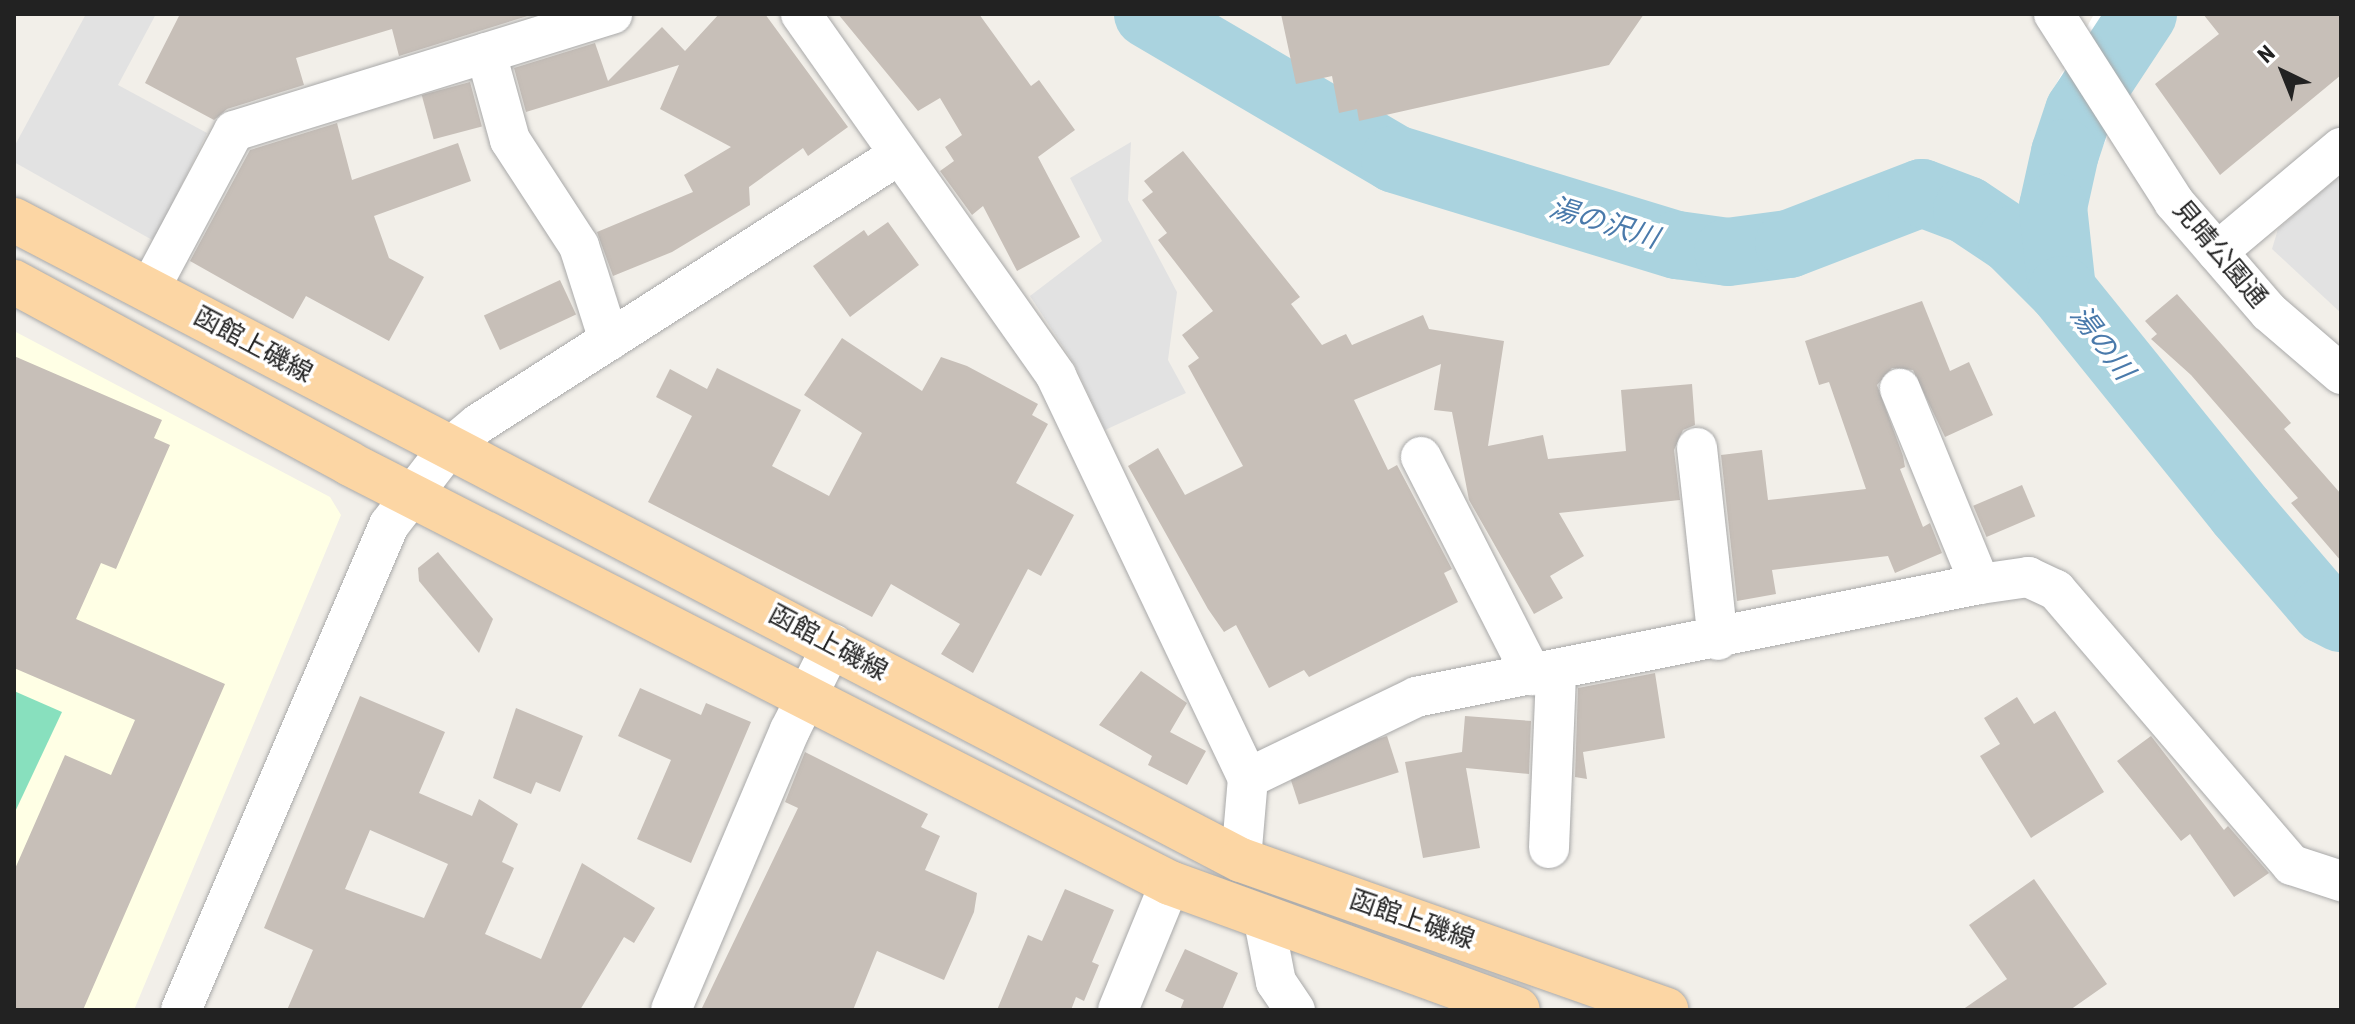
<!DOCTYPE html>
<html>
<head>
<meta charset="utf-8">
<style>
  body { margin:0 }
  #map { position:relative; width:2355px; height:1024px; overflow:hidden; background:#f2efe9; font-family:"Roboto Condensed","Noto Sans JP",sans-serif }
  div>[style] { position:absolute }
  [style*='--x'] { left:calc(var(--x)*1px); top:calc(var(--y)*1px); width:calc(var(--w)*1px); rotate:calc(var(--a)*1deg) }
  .education>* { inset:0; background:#ffffe5 }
  .pitch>* { inset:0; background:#88e0be }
  .parking>* { inset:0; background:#e2e2e2 }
  .pier>* { inset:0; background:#fff }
  .river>* { height:68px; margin:-34px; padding:0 34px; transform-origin:34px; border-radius:34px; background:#aad3df }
  .building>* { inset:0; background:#c7bfb8; transform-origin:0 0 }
  .roads { filter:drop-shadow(0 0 2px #a9a9a9) drop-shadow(0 0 2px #a9a9a9) }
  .minor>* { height:40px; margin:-20px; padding:0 20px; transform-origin:20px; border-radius:20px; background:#fff }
  .major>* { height:44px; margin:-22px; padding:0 22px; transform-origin:22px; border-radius:22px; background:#fcd6a4 }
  span { translate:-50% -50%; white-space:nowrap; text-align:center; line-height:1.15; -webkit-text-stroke:7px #fff; paint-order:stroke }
  .street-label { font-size:26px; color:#222 }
  .water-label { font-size:28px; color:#4a7aab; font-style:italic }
  .frame { position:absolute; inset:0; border:16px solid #222; pointer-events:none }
  .north { position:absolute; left:2243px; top:32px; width:80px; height:80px; -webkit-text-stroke:6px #fff; paint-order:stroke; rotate:317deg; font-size:22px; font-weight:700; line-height:32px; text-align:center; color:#222 }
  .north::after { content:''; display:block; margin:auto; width:28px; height:36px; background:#222; clip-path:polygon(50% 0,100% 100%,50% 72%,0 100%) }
</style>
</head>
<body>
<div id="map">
  <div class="education">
    <div style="clip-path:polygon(14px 331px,330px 497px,341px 515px,134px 1010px,14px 1010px)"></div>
  </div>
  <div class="pitch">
    <div style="clip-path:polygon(14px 691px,62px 712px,14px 814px)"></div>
  </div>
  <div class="parking">
    <div style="clip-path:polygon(86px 14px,156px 14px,118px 85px,207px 133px,154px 241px,14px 162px,14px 147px)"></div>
    <div style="clip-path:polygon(1131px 142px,1128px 200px,1177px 292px,1168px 360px,1186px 393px,1105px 430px,1075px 365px,1030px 296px,1102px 241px,1070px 178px)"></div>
    <div style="clip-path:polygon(2341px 175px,2341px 313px,2272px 249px,2278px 229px)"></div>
  </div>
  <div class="pier">
    <div style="clip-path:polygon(2094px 14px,2109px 14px,2143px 66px,2094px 164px,2048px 99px)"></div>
  </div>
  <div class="river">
    <div style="--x:1148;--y:14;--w:286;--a:30.4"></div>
    <div style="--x:1395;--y:159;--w:295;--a:17"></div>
    <div style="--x:1677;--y:245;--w:51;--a:7.8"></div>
    <div style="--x:1728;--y:252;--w:62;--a:-7.5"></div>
    <div style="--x:1789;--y:244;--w:142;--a:-21"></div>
    <div style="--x:1922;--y:193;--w:48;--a:20.7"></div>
    <div style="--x:1967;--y:210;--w:54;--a:33.7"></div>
    <div style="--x:2012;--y:240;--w:71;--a:45"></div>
    <div style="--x:2143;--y:14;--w:116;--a:123.4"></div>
    <div style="--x:2079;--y:111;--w:44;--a:108.4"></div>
    <div style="--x:2065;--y:153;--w:55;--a:102.5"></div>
    <div style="--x:2053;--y:207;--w:83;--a:83.8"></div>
    <div style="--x:2062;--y:290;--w:285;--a:51.1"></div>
    <div style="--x:2241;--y:512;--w:129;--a:49.4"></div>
    <div style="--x:2325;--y:610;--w:18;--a:27"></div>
  </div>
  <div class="building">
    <div style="clip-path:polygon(180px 14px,534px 14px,399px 56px,392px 29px,296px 58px,304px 85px,227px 109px,214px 120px,145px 83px)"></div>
    <div style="clip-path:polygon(719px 14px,765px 14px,848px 127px,808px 156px,803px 148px,749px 187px,750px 205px,672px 252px,613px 276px,597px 232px,693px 192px,684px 175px,731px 147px,660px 109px,679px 65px,526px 112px,514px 68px,595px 43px,608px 81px,662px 27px,685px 51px)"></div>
    <div style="clip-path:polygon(838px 14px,979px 14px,1031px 86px,1039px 80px,1075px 130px,1038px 157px,1080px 237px,1017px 271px,983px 206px,972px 215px,940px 171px,954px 161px,945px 147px,962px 135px,940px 98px,918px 111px)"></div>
    <div style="clip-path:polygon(1281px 14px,1644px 14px,1609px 65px,1359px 121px,1357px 109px,1339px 113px,1332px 76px,1296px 84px)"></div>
    <div style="clip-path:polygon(2203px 14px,2341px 14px,2341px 75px,2220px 175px,2155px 84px,2219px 34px)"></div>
    <div style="left:470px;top:82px;width:46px;height:50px;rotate:75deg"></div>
    <div style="clip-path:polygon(337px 123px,352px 180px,458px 143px,471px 181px,374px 216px,389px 258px,424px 277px,389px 341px,306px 296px,293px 319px,190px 261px,250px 150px)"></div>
    <div style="clip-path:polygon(1183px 151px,1300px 297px,1291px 304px,1322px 345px,1346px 334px,1352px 345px,1423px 315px,1429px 329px,1504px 341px,1488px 446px,1543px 435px,1548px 459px,1626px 451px,1621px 390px,1692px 384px,1695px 425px,1683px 430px,1674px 450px,1680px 500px,1559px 513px,1584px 556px,1550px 576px,1563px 598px,1534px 614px,1469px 500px,1452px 412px,1434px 410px,1441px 364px,1354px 400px,1388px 470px,1397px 465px,1452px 569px,1444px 573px,1458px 602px,1309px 677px,1304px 670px,1269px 688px,1236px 625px,1224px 632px,1208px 609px,1128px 466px,1158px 448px,1185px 495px,1243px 466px,1188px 366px,1199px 358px,1182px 335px,1213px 311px,1158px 240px,1167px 233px,1142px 200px,1153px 192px,1144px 181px)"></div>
    <div style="clip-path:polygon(888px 222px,919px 265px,850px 317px,813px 266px,864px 230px,868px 236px)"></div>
    <div style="left:560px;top:280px;width:38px;height:84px;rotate:65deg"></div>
    <div style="clip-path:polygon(2177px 294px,2291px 423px,2284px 429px,2341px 494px,2341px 561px,2291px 503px,2298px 498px,2191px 375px,2151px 339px,2157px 334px,2145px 321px)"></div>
    <div style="clip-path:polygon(1922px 301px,1950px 371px,1969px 362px,1993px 415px,1945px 437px,1913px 370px,1892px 368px,1877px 385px,1903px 456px,1905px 467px,1900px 469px,1923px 527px,1930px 523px,1942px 553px,1895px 573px,1888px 556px,1772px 570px,1776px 594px,1737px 601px,1721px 455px,1762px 450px,1768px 500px,1866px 489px,1829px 382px,1819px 385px,1805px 341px)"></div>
    <div style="clip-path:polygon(842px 338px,922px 391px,941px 357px,967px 366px,1038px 404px,1032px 415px,1048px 424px,1016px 483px,1074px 515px,1041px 576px,1028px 569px,973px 673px,941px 654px,960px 624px,891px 584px,872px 617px,648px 502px,692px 416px,656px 397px,670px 369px,707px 389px,717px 368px,801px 410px,772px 466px,829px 496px,862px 433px,804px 395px)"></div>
    <div style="clip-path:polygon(14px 356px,162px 420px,154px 438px,170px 445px,116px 569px,101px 563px,76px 619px,225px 684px,83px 1010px,14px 1010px,14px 871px,65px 755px,111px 775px,135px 720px,14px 668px)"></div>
    <div style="left:2022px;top:485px;width:34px;height:53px;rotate:67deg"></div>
    <div style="clip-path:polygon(438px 552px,493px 619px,479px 653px,419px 581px,418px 568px)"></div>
    <div style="clip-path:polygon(1141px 671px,1187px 703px,1170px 732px,1206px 751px,1187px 785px,1148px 765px,1152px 756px,1099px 725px)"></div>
    <div style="clip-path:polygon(1655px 673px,1665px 738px,1583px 752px,1587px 779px,1575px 777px,1578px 688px)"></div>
    <div style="clip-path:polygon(640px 688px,701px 715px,706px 703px,751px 722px,691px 863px,637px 839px,671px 760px,618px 736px)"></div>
    <div style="clip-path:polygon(evenodd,360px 696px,445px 732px,419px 793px,472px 816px,479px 799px,518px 824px,502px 862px,514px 868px,485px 934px,541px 959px,582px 863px,655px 908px,634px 943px,624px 937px,580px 1010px,287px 1010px,313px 950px,264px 928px,360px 696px,370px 830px,448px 864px,424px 918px,345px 889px,370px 830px)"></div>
    <div style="clip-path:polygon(2017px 697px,2034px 724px,2055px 711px,2104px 792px,2031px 838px,1980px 756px,2000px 744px,1984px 718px)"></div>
    <div style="clip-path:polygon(516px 708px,583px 736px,560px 792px,536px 782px,531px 794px,493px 778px)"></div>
    <div style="clip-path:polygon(1465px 716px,1531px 721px,1529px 774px,1466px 768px,1480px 848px,1423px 858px,1405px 762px,1462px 752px)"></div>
    <div style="left:1387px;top:736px;width:38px;height:105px;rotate:72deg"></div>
    <div style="clip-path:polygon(2151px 736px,2224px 830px,2228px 826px,2269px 873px,2234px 897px,2190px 834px,2181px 841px,2117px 761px)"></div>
    <div style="clip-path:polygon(805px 752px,928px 814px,921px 827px,940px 836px,925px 870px,977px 893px,974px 912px,944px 980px,877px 951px,853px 1010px,701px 1010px,798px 808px,785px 802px)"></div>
    <div style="clip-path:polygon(2034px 879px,2107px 984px,2070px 1010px,1962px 1010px,2007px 979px,1969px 925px)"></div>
    <div style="clip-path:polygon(1065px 889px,1114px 910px,1092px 962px,1099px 965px,1084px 1001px,1076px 997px,1071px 1010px,997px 1010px,1028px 935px,1042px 941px)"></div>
    <div style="clip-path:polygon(1185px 949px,1238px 973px,1222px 1010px,1180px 1010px,1184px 1000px,1165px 991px)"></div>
  </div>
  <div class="roads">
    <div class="minor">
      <div style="--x:801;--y:14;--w:443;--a:54.8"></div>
      <div style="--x:1056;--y:376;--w:445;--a:64.5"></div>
      <div style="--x:1248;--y:778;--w:82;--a:94.9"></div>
      <div style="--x:2054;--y:14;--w:223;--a:57.4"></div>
      <div style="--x:2174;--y:202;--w:145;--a:49.2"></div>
      <div style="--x:2269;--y:312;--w:95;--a:40.7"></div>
      <div style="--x:486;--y:53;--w:90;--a:74.6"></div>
      <div style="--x:510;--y:140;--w:126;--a:56.9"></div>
      <div style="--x:579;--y:246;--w:99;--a:72.3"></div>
      <div style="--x:2217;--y:252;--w:162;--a:-40"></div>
      <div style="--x:149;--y:290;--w:180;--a:-61.9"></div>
      <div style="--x:234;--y:131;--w:396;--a:-17.2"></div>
      <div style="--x:1697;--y:448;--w:193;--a:83.8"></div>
      <div style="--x:1421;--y:457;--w:245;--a:63"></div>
      <div style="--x:1980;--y:584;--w:49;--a:-8.3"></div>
      <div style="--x:2028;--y:577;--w:31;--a:25"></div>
      <div style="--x:2056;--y:590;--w:362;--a:49.4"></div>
      <div style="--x:2292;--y:865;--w:52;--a:18.1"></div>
      <div style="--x:1248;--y:778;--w:187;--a:-25.7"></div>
      <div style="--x:1416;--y:697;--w:575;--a:-11.33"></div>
      <div style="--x:1980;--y:584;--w:211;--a:-112.3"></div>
      <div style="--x:1549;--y:848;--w:177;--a:-87.7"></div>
      <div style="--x:1264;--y:921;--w:62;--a:78.9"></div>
      <div style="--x:1276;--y:982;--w:34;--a:56"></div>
      <div style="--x:181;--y:1010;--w:528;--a:-66.79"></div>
      <div style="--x:389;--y:525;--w:95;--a:-52.3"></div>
      <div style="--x:447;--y:450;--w:40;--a:-40"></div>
      <div style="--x:478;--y:424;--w:499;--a:-32.6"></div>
      <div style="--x:671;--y:1010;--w:304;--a:-67"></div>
      <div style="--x:790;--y:730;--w:96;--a:-63.4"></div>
      <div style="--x:1118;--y:1010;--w:137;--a:-67.7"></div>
    </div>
    <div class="major">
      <div style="--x:14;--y:220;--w:1384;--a:27.55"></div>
      <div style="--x:1241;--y:860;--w:451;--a:19.4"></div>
      <div style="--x:14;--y:282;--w:382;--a:28.4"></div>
      <div style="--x:350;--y:464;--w:921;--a:27.07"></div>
      <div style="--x:1170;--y:883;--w:370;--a:20"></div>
    </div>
  </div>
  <div class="street-label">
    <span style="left:2220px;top:254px;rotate:50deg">見晴公園通</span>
    <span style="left:253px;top:345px;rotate:28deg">函館上磯線</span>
    <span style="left:828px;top:643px;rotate:28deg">函館上磯線</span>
    <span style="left:1412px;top:920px;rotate:19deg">函館上磯線</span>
  </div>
  <div class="water-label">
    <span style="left:1604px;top:223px;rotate:17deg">湯の沢川</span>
    <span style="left:2102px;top:343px;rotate:53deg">湯の川</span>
  </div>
  <div class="frame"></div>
  <div class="north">N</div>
</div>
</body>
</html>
